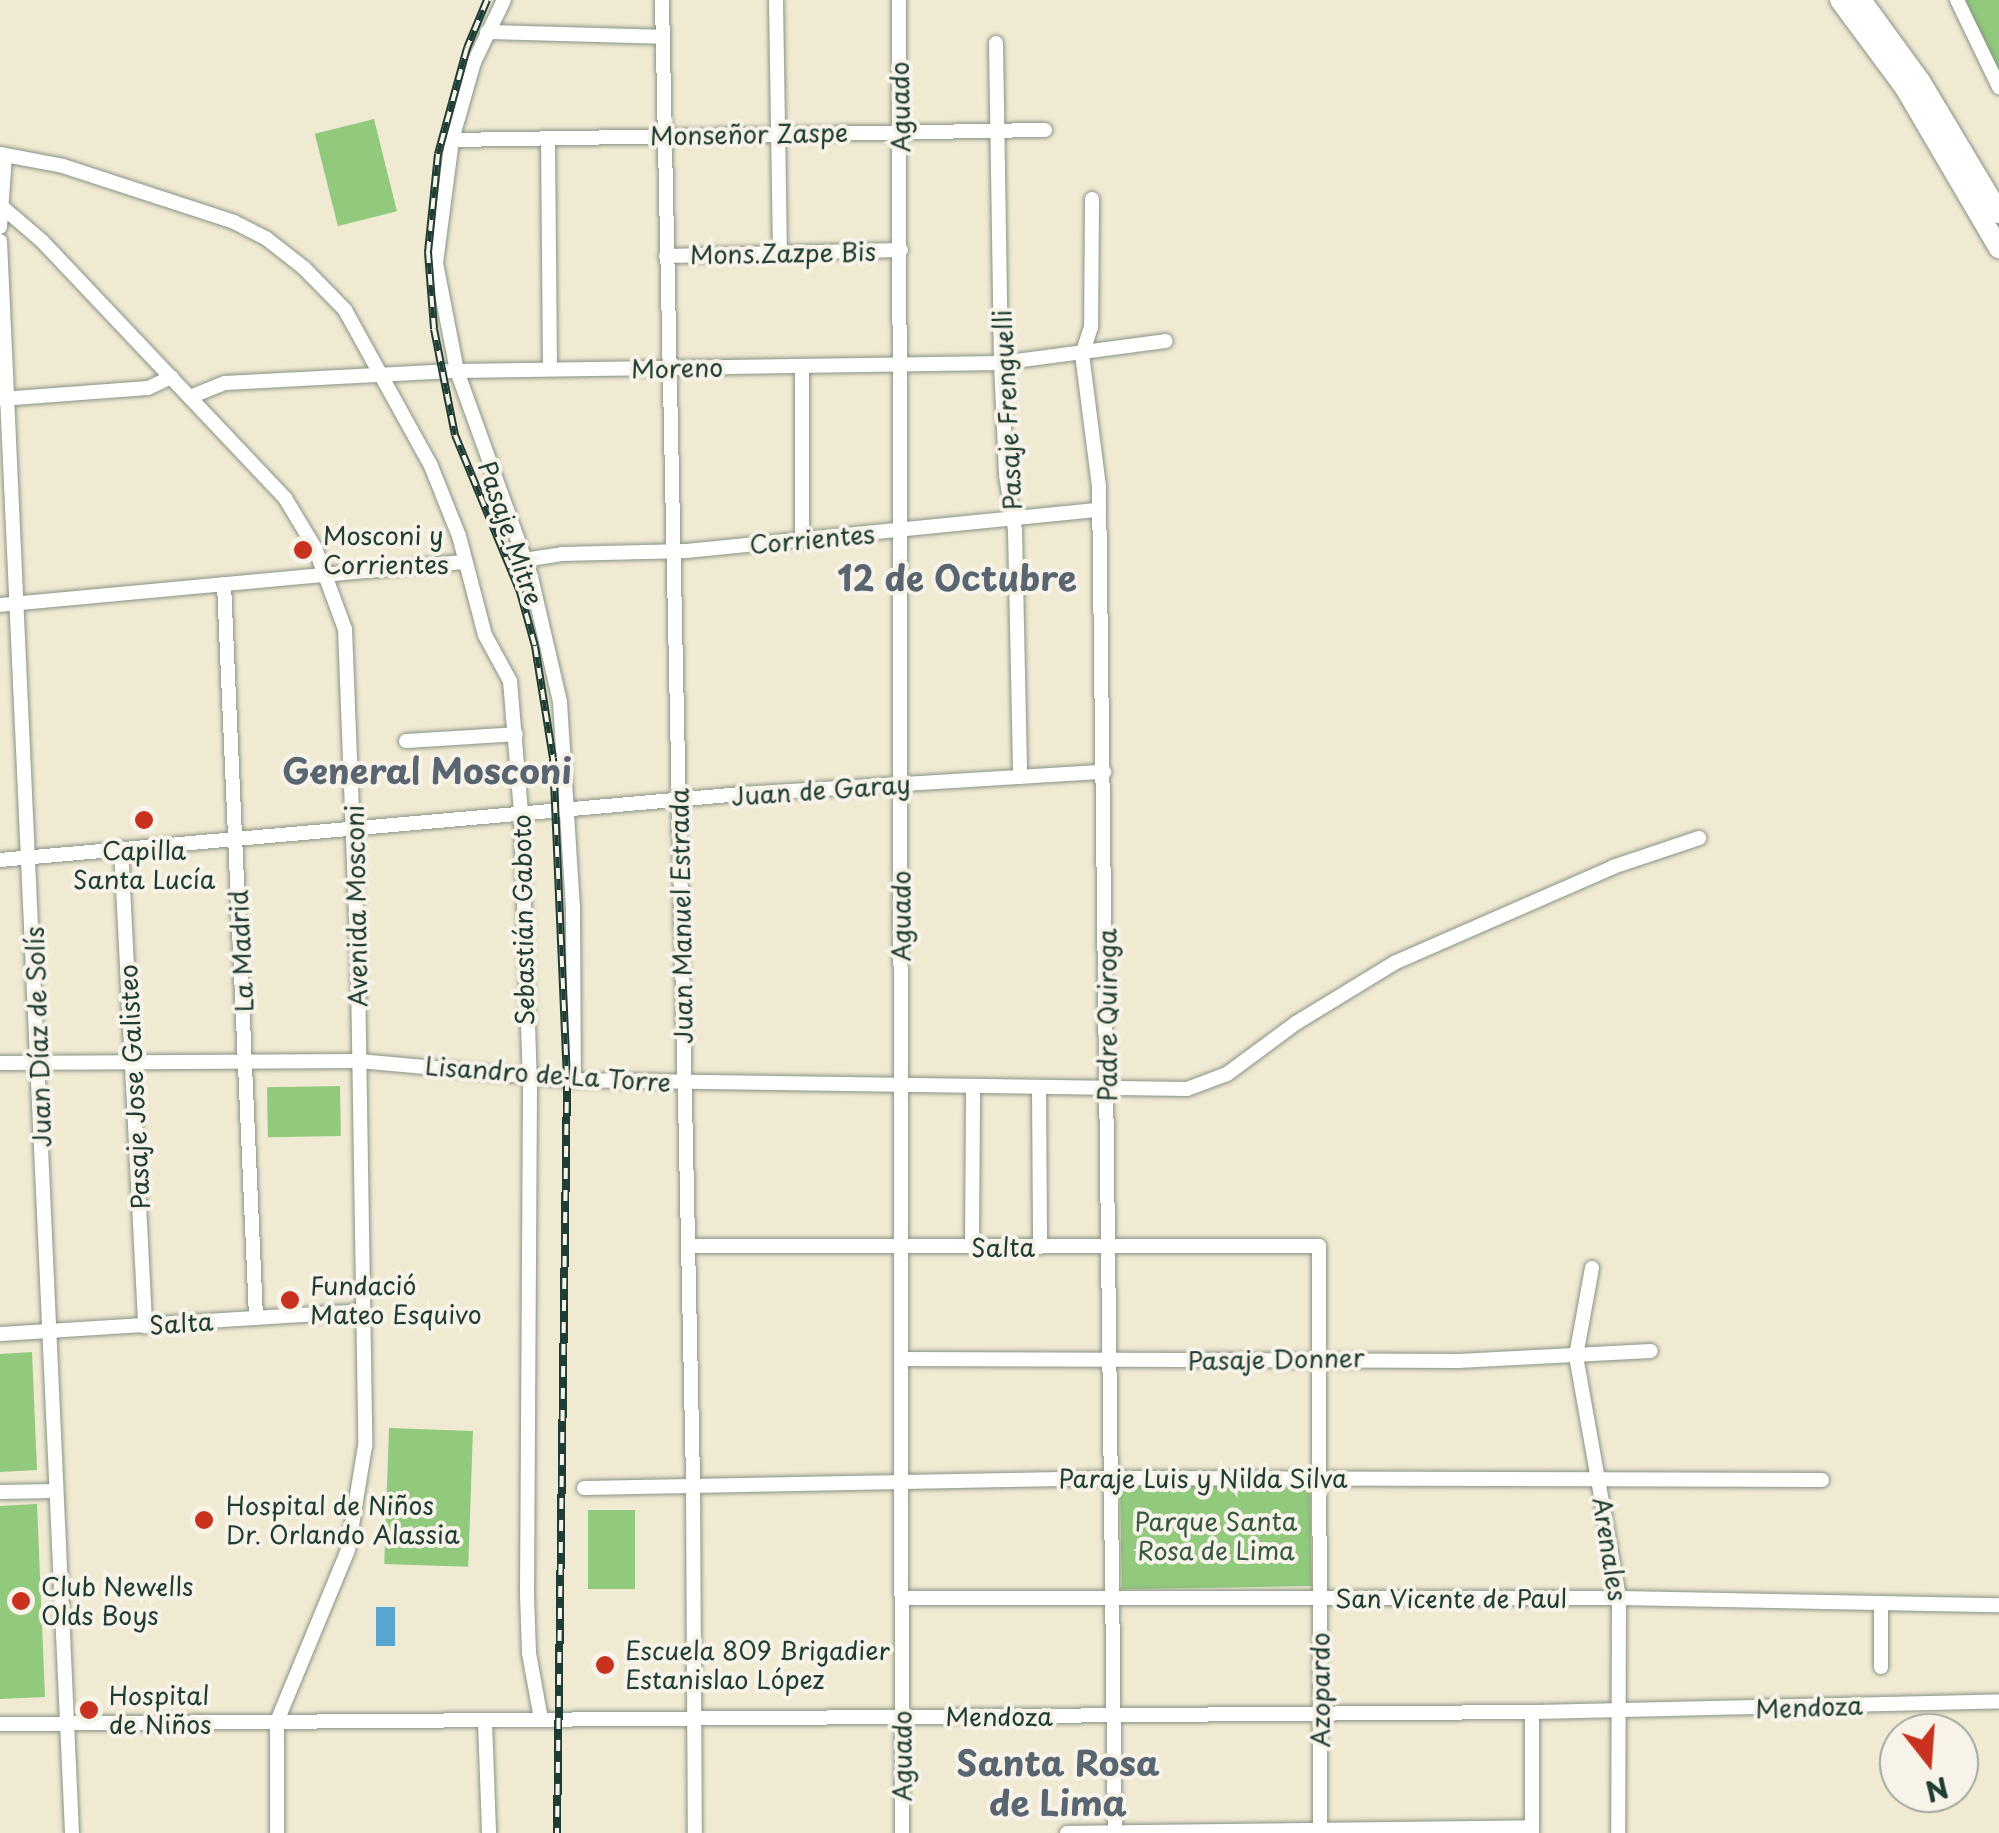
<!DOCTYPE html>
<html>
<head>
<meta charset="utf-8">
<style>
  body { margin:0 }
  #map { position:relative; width:1999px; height:1833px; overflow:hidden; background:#f0ead3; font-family:"Playpen Sans",sans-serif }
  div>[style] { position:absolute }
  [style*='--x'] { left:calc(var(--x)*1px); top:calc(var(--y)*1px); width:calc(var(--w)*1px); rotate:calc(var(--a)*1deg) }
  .green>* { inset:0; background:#91c97d; transform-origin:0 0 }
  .water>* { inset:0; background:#57a6d1; transform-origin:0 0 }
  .roads { filter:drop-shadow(0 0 2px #889484) drop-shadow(0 0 2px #889484) }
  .minor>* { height:14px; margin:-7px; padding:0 7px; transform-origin:7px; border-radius:7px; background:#fff }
  .highway>* { height:20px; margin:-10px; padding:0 10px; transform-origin:10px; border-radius:10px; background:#fff }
  .rail>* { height:8px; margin-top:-4px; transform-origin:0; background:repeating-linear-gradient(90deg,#f7f3e8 0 11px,#1f3d34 0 22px); box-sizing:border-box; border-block:2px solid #1f3d34 }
  .dots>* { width:28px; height:28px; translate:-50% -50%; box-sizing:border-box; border:5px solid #f7f3e8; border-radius:50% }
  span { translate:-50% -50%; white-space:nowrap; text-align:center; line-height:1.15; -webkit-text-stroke:8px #f7f3e8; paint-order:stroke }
  .street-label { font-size:25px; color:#1f3d34 }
  .poi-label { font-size:25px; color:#1f3d34 }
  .left { translate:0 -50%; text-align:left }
  .park-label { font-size:25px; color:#365943 }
  .district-label { font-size:35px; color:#596671; font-weight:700 }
  .north { position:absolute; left:1879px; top:1713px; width:100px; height:100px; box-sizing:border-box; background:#f7f3e8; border:2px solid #a1aaa0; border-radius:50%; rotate:163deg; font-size:28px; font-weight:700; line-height:40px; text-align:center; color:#1f3d34 }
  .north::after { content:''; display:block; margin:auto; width:35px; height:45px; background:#c8321e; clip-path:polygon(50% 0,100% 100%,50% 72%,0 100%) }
</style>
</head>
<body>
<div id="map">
  <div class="green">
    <div style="clip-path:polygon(1959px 0,1999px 0,1999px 82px)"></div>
    <div style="left:374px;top:119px;width:95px;height:61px;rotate:76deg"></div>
    <div style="left:340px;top:1086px;width:50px;height:73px;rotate:89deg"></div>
    <div style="clip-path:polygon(32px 1352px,37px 1470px,0 1472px,0 1354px)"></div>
    <div style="left:389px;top:1428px;width:84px;height:136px;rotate:2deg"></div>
    <div style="left:1310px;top:1483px;width:103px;height:190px;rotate:89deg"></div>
    <div style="clip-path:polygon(37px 1504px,45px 1697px,0 1699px,0 1506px)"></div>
    <div style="left:588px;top:1510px;width:47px;height:79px"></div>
  </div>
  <div class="water">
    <div style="left:376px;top:1607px;width:19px;height:39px"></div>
  </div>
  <div class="roads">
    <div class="minor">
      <div style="--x:504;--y:0;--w:69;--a:115.8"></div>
      <div style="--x:474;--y:62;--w:81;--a:105.8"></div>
      <div style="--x:452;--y:140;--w:124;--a:97.4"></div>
      <div style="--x:436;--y:263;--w:110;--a:79"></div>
      <div style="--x:457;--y:371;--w:219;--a:70.2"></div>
      <div style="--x:531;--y:577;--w:128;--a:76.9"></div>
      <div style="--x:560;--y:702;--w:204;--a:86.4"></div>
      <div style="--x:573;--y:906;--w:174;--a:89.7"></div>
      <div style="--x:662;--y:0;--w:1485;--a:88.8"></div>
      <div style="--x:693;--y:1485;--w:348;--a:89.7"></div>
      <div style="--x:776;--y:0;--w:253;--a:89.1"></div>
      <div style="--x:899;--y:0;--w:1833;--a:89.91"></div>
      <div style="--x:1957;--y:0;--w:97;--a:64.2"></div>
      <div style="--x:487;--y:32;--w:175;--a:1.6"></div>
      <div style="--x:996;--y:43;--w:320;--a:89.1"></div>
      <div style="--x:1001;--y:363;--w:112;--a:87.4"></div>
      <div style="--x:1006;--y:475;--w:56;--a:80.7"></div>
      <div style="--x:1015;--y:530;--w:247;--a:88.8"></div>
      <div style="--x:548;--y:138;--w:231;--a:89.5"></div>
      <div style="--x:452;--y:140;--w:593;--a:-0.97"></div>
      <div style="--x:0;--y:154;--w:64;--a:10.8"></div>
      <div style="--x:63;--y:166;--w:180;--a:18.1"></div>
      <div style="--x:234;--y:222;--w:37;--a:27"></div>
      <div style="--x:267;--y:239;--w:47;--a:38.1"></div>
      <div style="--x:304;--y:268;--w:59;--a:45.7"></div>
      <div style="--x:345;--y:310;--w:178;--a:61.1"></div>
      <div style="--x:431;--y:466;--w:75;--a:68.2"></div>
      <div style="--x:459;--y:536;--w:102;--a:75.3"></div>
      <div style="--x:485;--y:635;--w:52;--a:61.5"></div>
      <div style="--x:510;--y:681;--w:132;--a:85.2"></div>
      <div style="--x:521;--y:813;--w:275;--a:88.1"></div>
      <div style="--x:530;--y:1088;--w:507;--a:90.34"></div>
      <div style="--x:527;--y:1595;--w:58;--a:88"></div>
      <div style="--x:529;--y:1653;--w:67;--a:79.7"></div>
      <div style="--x:1092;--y:199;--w:128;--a:90.4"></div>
      <div style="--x:1091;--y:327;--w:28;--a:108"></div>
      <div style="--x:1082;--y:354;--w:133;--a:82.7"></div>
      <div style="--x:1099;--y:486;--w:1347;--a:89.32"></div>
      <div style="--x:0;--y:205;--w:55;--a:40.6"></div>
      <div style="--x:42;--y:241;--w:354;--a:46.6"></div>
      <div style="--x:285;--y:498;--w:58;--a:59"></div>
      <div style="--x:315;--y:548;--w:86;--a:69.7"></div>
      <div style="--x:345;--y:629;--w:346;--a:87.8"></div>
      <div style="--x:358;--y:975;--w:471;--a:89.1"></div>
      <div style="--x:365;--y:1446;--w:105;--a:99.3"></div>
      <div style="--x:348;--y:1550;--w:185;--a:112.5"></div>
      <div style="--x:277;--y:1721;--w:112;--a:90"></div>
      <div style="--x:0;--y:227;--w:72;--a:-86"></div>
      <div style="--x:0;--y:241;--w:1594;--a:87.41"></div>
      <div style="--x:666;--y:256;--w:235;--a:-1.5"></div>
      <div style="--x:190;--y:397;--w:38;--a:-22"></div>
      <div style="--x:225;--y:383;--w:232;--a:-3"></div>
      <div style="--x:457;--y:371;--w:544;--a:-0.84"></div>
      <div style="--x:1001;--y:363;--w:166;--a:-7.6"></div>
      <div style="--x:1;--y:399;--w:147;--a:-4.3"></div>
      <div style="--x:148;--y:388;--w:26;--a:-25"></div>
      <div style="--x:802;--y:540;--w:174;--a:-90"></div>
      <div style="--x:524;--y:560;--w:38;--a:-9"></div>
      <div style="--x:562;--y:554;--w:124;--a:-1.4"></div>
      <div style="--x:686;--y:551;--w:415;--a:-5.7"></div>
      <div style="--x:224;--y:584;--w:735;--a:87.5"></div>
      <div style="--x:0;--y:605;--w:466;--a:-5.3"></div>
      <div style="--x:406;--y:741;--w:110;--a:-3.6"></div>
      <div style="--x:121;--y:848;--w:479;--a:87.1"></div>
      <div style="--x:0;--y:860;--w:744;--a:-5.09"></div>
      <div style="--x:741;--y:794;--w:364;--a:-3.5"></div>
      <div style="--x:0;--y:1063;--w:359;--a:-0.3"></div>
      <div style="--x:359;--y:1061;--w:209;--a:5.2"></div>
      <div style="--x:567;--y:1080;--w:620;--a:0.83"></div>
      <div style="--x:1187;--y:1089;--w:43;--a:-20.6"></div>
      <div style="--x:1227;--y:1074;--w:86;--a:-36.5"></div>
      <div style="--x:1296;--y:1023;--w:117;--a:-31.4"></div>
      <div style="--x:1396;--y:962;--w:237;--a:-23.6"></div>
      <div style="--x:1613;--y:867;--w:91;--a:-18.6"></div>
      <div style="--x:1039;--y:1088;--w:159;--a:89.6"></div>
      <div style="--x:688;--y:1246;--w:631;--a:0"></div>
      <div style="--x:1319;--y:1246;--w:587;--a:89.9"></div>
      <div style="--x:972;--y:1246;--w:160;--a:-89.6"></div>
      <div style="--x:1592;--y:1268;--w:89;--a:100.3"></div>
      <div style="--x:1576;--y:1356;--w:246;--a:79.9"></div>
      <div style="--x:1619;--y:1598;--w:235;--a:90.2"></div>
      <div style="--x:0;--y:1334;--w:363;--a:-3.6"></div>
      <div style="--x:901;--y:1359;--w:557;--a:0.21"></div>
      <div style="--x:1458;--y:1361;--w:193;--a:-3"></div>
      <div style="--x:584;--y:1488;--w:529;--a:-1.08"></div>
      <div style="--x:1113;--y:1478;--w:709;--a:0.16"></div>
      <div style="--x:0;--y:1492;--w:55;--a:-1"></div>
      <div style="--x:902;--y:1598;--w:717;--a:0"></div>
      <div style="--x:1619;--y:1598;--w:380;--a:1.1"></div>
      <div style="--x:1881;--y:1603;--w:64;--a:90"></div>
      <div style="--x:485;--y:1722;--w:111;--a:87.9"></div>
      <div style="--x:0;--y:1724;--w:1532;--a:-0.45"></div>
      <div style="--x:1532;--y:1712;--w:467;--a:-1.3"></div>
      <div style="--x:1067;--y:1833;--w:465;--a:-0.7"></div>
      <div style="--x:1532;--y:1833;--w:121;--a:-90"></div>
    </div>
    <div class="highway">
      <div style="--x:1840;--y:0;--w:109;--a:53.5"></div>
      <div style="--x:1905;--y:88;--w:186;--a:59.6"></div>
      <div style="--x:1861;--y:0;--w:100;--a:53.9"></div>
      <div style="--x:1920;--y:81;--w:154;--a:59.1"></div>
    </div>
  </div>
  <div class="rail">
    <div style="--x:487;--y:0;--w:52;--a:112.6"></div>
    <div style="--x:467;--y:48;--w:110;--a:105.3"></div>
    <div style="--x:438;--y:154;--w:99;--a:95.8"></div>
    <div style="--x:428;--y:252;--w:77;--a:85.5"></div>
    <div style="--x:434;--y:329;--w:108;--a:78.8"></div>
    <div style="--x:455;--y:435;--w:170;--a:67.5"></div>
    <div style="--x:520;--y:592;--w:56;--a:74.5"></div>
    <div style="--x:535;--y:646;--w:113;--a:80.9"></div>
    <div style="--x:553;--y:758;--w:322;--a:87.5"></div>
    <div style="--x:567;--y:1080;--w:753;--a:90.76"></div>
  </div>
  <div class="dots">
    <div style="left:303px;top:550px;background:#c8321e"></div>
    <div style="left:144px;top:820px;background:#c8321e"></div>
    <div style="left:290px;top:1300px;background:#c8321e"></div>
    <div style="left:204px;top:1520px;background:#c8321e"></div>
    <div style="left:21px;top:1601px;background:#c8321e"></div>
    <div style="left:605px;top:1665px;background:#c8321e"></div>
    <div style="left:89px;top:1710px;background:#c8321e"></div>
  </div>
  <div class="street-label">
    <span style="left:900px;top:107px;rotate:-91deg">Aguado</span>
    <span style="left:749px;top:134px;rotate:-1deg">Monseñor Zaspe</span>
    <span style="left:783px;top:253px;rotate:-1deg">Mons.Zazpe Bis</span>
    <span style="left:677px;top:368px;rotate:-1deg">Moreno</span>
    <span style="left:1007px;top:410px;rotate:-93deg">Pasaje Frenguelli</span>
    <span style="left:511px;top:533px;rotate:71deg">Pasaje Mitre</span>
    <span style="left:812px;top:539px;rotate:-5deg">Corrientes</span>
    <span style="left:821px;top:790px;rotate:-4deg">Juan de Garay</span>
    <span style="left:356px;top:906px;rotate:-91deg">Avenida Mosconi</span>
    <span style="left:681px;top:916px;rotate:-91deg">Juan Manuel Estrada</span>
    <span style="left:901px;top:916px;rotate:-90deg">Aguado</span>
    <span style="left:523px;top:920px;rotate:-91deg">Sebastián Gaboto</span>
    <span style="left:241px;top:951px;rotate:-93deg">La Madrid</span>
    <span style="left:1107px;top:1015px;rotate:-90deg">Padre Quiroga</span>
    <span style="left:38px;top:1037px;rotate:-92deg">Juan Díaz de Solís</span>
    <span style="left:548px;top:1074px;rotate:4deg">Lisandro de La Torre</span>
    <span style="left:134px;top:1087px;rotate:-93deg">Pasaje Jose Galisteo</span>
    <span style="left:1003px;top:1247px">Salta</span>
    <span style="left:181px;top:1323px;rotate:-4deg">Salta</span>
    <span style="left:1276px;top:1359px;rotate:-1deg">Pasaje Donner</span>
    <span style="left:1203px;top:1478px">Paraje Luis y Nilda Silva</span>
    <span style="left:1610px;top:1549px;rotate:81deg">Arenales</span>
    <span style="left:1451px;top:1598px">San Vicente de Paul</span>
    <span style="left:1320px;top:1690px;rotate:-90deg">Azopardo</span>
    <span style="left:1809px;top:1707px;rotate:-2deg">Mendoza</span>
    <span style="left:999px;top:1716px">Mendoza</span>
    <span style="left:902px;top:1756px;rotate:-90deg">Aguado</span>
  </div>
  <div class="poi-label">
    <span class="left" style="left:323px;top:550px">Mosconi y<br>Corrientes</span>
    <span style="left:144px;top:865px">Capilla<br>Santa Lucía</span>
    <span class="left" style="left:310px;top:1300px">Fundació<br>Mateo Esquivo</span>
    <span class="left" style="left:226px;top:1520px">Hospital de Niños<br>Dr. Orlando Alassia</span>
    <span class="left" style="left:41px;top:1601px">Club Newells<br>Olds Boys</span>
    <span class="left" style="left:625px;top:1665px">Escuela 809 Brigadier<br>Estanislao López</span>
    <span class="left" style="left:109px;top:1710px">Hospital<br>de Niños</span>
  </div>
  <div class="park-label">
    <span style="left:1216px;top:1536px">Parque Santa<br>Rosa de Lima</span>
  </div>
  <div class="district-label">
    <span style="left:957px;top:577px">12 de Octubre</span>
    <span style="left:427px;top:770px">General Mosconi</span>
    <span style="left:1058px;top:1782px">Santa Rosa<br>de Lima</span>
  </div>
  <div class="north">N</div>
</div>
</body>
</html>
